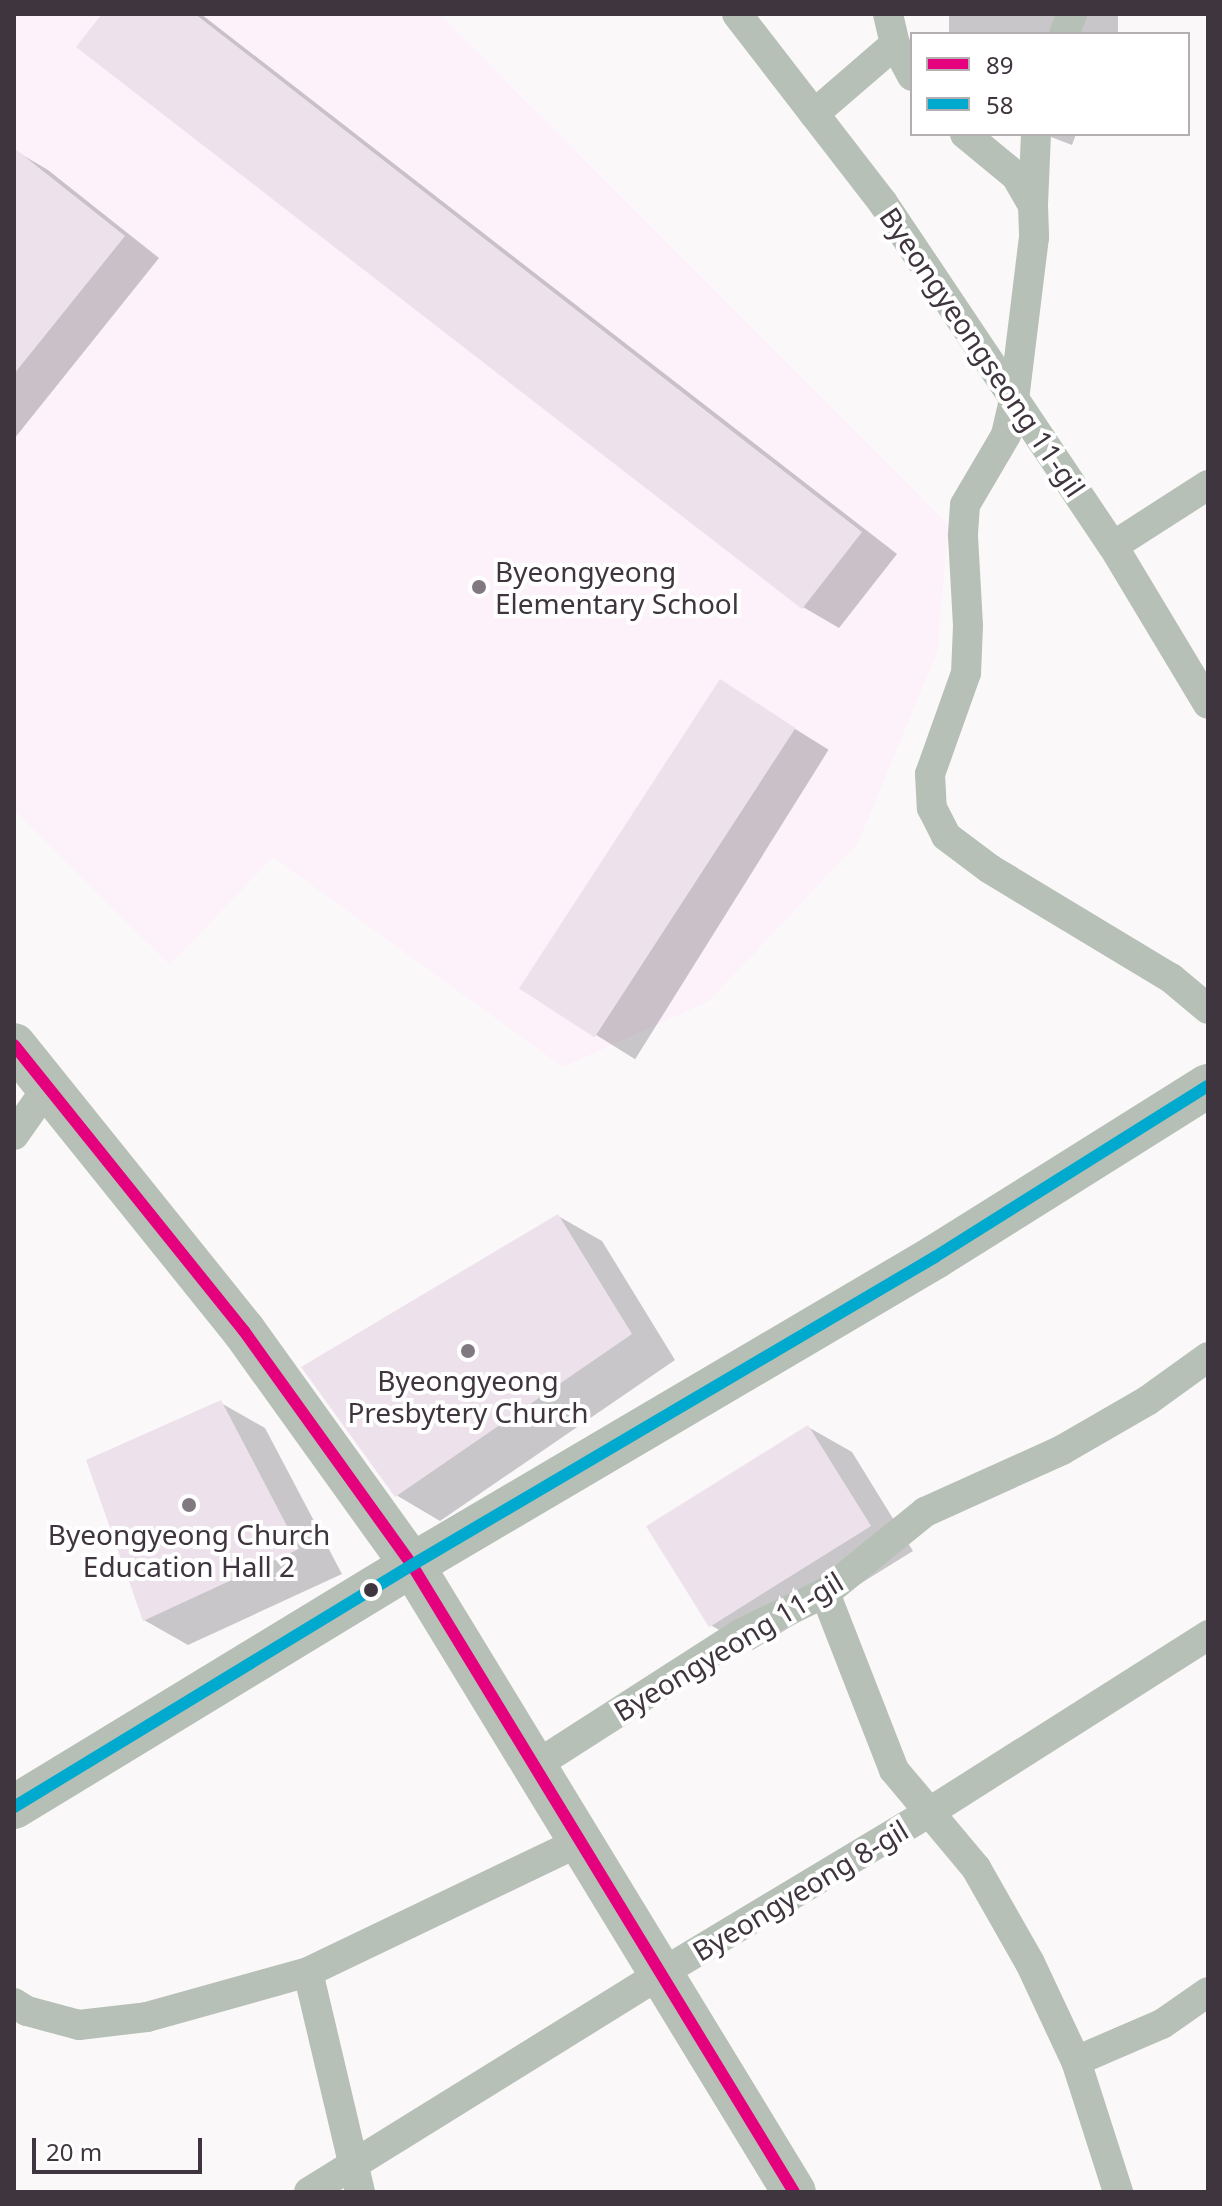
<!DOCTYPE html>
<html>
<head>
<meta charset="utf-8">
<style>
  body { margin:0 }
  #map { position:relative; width:1222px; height:2206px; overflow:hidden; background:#fbf8fa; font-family:"Noto Sans",sans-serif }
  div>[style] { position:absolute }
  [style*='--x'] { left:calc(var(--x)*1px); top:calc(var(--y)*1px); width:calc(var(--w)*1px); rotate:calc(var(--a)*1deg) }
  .built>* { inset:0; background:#fdf1fa }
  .shadow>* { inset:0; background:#0003; transform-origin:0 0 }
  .building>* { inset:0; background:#ede2eb; transform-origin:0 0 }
  .lane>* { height:30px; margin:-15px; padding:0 15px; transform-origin:15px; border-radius:15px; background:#b7c0b7 }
  .street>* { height:44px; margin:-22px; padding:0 22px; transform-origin:22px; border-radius:22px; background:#b7c0b7 }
  .secondary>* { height:44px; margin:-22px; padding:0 22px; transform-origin:22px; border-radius:22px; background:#b5bfb6 }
  .bus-1>* { height:12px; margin:-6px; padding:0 6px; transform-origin:6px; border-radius:6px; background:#e5007d }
  .bus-2>* { height:12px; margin:-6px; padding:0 6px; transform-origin:6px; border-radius:6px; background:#00a9ce }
  .dots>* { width:22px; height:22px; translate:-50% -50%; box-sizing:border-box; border:4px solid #fff; border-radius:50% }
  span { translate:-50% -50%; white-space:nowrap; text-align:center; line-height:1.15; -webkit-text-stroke:8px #fff; paint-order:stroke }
  .street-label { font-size:28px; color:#3f353e }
  .poi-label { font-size:28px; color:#3f353e }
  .left { translate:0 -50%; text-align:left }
  .frame { position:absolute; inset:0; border:16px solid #3f353e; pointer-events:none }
  .legend { position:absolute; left:910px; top:32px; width:280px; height:104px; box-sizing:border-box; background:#fff; border:2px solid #b2aeb2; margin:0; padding:10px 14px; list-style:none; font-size:24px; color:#3f353e }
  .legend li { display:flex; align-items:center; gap:16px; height:40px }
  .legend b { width:40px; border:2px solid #b2aeb2 }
  .scale { position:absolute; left:32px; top:2138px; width:170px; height:36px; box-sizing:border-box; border:4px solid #3f353e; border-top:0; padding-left:10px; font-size:24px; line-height:28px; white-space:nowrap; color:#3f353e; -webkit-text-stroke:6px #fff; paint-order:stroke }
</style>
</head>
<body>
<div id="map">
  <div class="built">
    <div style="clip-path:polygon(14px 14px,439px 14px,948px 524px,938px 650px,858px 843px,709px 1001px,563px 1067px,273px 857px,170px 965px,14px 810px)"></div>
  </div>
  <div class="shadow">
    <div style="clip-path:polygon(104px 14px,201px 14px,897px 554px,839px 628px,803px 607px)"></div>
    <div style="left:949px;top:14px;width:169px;height:21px"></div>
    <div style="clip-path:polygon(1043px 134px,1076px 134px,1072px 145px)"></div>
    <div style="clip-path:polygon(14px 150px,48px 170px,159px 258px,14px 439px)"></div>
    <div style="left:720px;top:682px;width:128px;height:365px;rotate:32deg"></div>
    <div style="clip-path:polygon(558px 1216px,602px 1241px,675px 1360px,440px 1521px,396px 1495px)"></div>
    <div style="clip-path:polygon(221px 1403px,265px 1428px,342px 1574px,188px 1645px,144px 1620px)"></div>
    <div style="clip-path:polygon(808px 1427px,852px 1452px,913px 1551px,753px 1650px,709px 1624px)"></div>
  </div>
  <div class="building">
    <div style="clip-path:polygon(102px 14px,195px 14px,862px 532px,802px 609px,76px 47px)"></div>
    <div style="clip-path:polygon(14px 148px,125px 236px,14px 374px)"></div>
    <div style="left:720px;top:679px;width:90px;height:369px;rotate:33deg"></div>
    <div style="clip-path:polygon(558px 1214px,632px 1334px,395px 1497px,301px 1367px)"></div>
    <div style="clip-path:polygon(221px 1400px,299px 1549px,143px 1621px,86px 1460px)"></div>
    <div style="left:808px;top:1425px;width:119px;height:191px;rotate:58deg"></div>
  </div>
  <div class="lane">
    <div style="--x:737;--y:14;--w:239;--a:52.3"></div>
    <div style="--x:883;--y:203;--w:413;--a:56.2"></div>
    <div style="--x:1113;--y:546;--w:184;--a:59"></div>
    <div style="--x:888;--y:14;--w:31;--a:77"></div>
    <div style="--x:895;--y:44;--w:36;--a:62"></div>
    <div style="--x:1064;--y:34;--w:22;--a:-68"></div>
    <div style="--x:814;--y:114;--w:107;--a:-40.8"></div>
    <div style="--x:965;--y:134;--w:66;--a:39.5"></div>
    <div style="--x:1016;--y:176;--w:34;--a:60"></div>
    <div style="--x:1033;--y:205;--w:32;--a:88"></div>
    <div style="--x:1034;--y:237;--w:164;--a:97"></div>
    <div style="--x:1014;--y:400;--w:36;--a:103"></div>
    <div style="--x:1006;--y:435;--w:81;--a:120.4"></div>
    <div style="--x:965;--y:505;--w:31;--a:94"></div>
    <div style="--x:963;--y:536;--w:90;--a:86.8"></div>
    <div style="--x:968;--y:626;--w:47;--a:92.4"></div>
    <div style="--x:966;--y:673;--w:107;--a:109.6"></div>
    <div style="--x:930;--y:774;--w:34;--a:87"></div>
    <div style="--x:932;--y:808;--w:31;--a:63"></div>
    <div style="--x:946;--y:836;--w:55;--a:36.9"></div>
    <div style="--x:990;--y:869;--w:211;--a:31.1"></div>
    <div style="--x:1171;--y:978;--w:48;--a:40"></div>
    <div style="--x:1033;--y:205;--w:71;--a:-87.6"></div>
    <div style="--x:1113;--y:546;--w:113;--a:-32.7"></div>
    <div style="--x:14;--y:1135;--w:57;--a:-54.9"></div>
    <div style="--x:825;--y:1593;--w:190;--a:68.7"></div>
    <div style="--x:894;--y:1770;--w:128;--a:50.1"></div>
    <div style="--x:976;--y:1868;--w:109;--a:60.4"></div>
    <div style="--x:1030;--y:1963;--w:108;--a:64.9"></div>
    <div style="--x:1076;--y:2061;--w:138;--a:72.2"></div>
    <div style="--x:536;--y:1765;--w:242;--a:-32.7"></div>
    <div style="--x:740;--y:1634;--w:94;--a:-25.8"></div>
    <div style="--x:825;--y:1593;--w:129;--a:-39"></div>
    <div style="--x:925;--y:1512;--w:150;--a:-24.3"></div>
    <div style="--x:1062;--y:1450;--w:98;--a:-30"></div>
    <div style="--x:1147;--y:1401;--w:75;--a:-35.8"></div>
    <div style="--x:308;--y:1972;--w:226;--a:76.7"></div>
    <div style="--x:14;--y:2003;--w:15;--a:32"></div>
    <div style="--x:27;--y:2011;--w:54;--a:15.1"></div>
    <div style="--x:79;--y:2025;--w:68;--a:-6.7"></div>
    <div style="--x:147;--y:2017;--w:167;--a:-15.6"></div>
    <div style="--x:308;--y:1972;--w:303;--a:-25.6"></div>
    <div style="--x:1076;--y:2061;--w:94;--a:-23.3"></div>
    <div style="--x:1162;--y:2024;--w:56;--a:-34.8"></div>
    <div style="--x:309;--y:2192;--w:413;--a:-31.8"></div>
    <div style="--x:660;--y:1974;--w:313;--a:-31"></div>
    <div style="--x:928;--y:1813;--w:332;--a:-32.4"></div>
  </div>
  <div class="street">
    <div style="--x:14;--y:1045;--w:367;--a:51.2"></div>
    <div style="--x:244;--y:1331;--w:288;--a:54.3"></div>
    <div style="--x:412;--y:1565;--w:734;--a:58.65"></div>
  </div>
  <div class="secondary">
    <div style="--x:14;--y:1807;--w:466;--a:-31.3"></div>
    <div style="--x:412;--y:1565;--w:607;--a:-30.49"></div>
    <div style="--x:935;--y:1257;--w:322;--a:-32.1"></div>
  </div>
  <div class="bus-1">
    <div style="--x:14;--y:1045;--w:367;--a:51.2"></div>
    <div style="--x:244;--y:1331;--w:288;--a:54.3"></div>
    <div style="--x:412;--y:1565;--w:734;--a:58.65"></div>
  </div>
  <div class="bus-2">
    <div style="--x:14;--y:1807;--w:466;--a:-31.3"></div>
    <div style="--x:412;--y:1565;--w:607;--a:-30.49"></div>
    <div style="--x:935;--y:1257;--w:322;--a:-32.1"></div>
  </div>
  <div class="dots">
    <div style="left:479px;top:587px;background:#817980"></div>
    <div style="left:468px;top:1351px;background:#817980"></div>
    <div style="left:189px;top:1505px;background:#817980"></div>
    <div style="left:371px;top:1590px;background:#3f353e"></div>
  </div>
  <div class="street-label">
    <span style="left:983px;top:352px;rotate:56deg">Byeongyeongseong 11-gil</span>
    <span style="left:728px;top:1646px;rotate:-31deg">Byeongyeong 11-gil</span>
    <span style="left:800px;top:1890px;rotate:-31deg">Byeongyeong 8-gil</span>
  </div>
  <div class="poi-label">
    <span class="left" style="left:495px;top:587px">Byeongyeong<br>Elementary School</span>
    <span style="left:468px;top:1396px">Byeongyeong<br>Presbytery Church</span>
    <span style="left:189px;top:1550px">Byeongyeong Church<br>Education Hall 2</span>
  </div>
  <div class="frame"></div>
  <ul class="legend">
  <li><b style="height:10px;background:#e5007d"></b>89</li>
  <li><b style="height:10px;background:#00a9ce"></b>58</li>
  </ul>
  <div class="scale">20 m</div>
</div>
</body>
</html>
